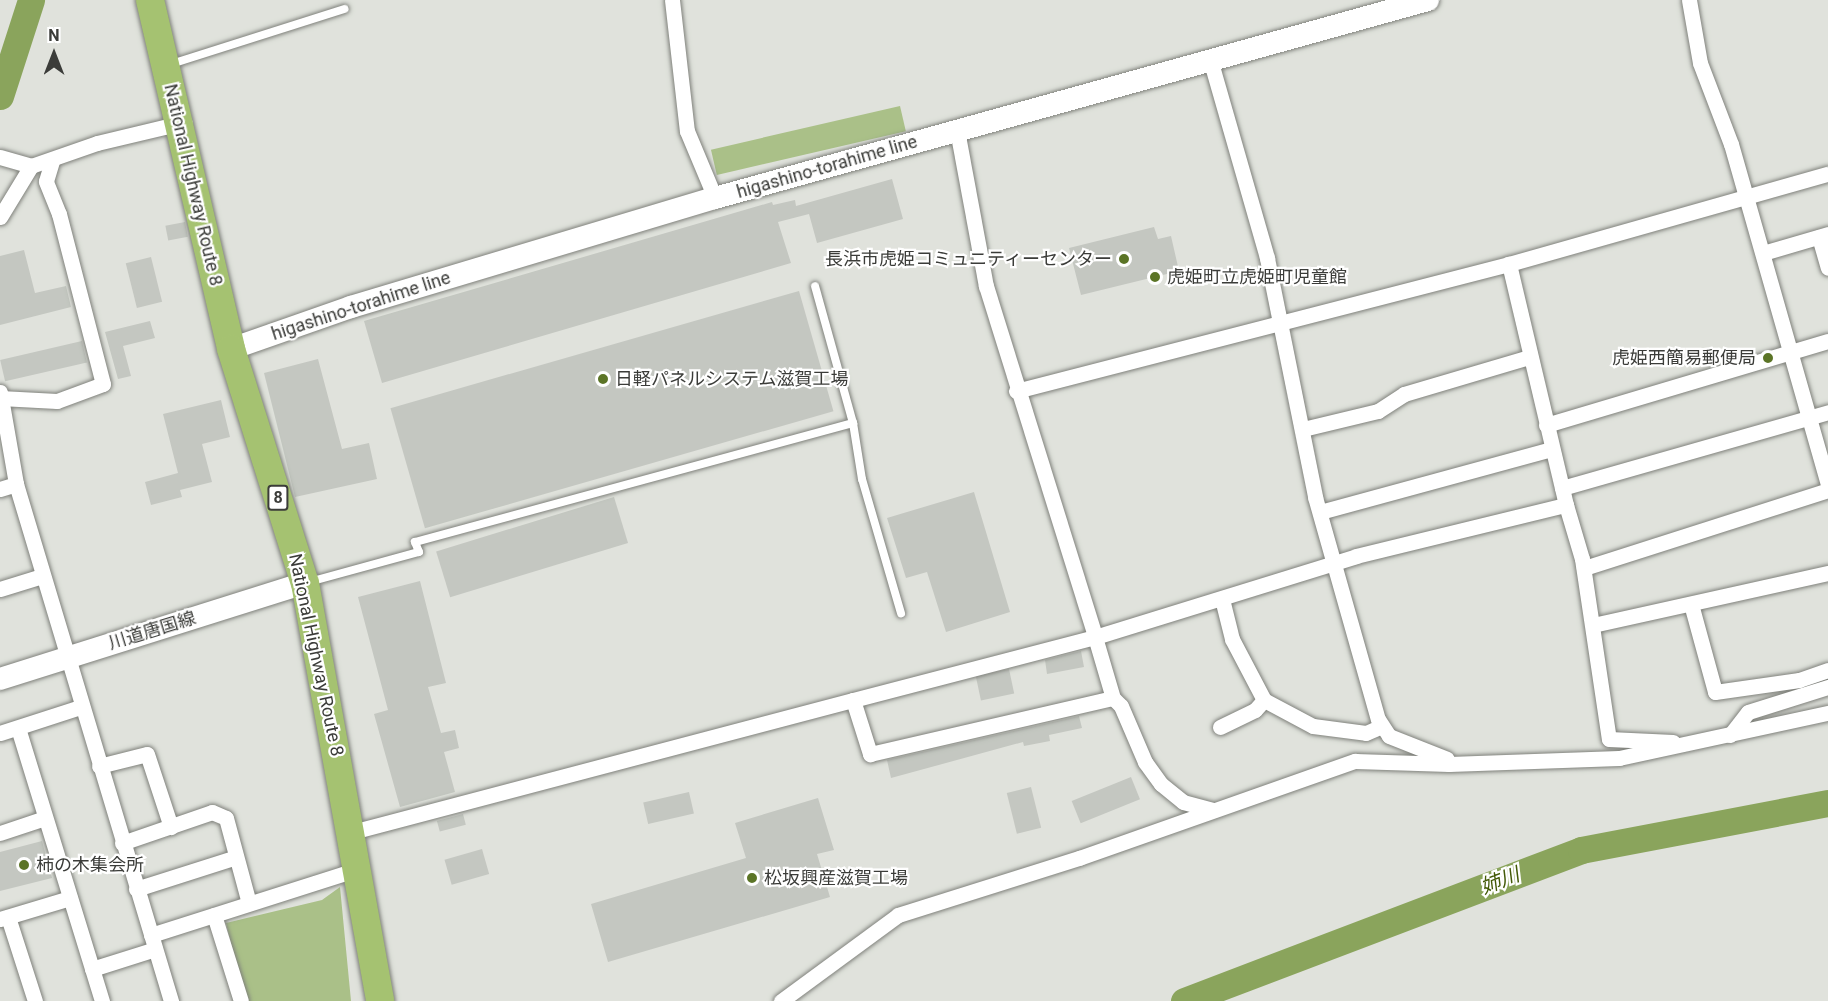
<!DOCTYPE html>
<html>
<head>
<meta charset="utf-8">
<style>
  body { margin:0 }
  #map { position:relative; width:1828px; height:1001px; overflow:hidden; background:#e0e2dc; font-family:Roboto,"Noto Sans JP",sans-serif }
  div>[style] { position:absolute }
  [style*='--x'] { left:calc(var(--x)*1px); top:calc(var(--y)*1px); width:calc(var(--w)*1px); rotate:calc(var(--a)*1deg) }
  .green>* { inset:0; background:#aac088; transform-origin:0 0 }
  .river>* { height:27px; margin:-13.5px; padding:0 13.5px; transform-origin:13.5px; border-radius:13.5px; background:#8aa45c }
  .building>* { inset:0; background:#c4c7c1; transform-origin:0 0 }
  .roads { filter:drop-shadow(0 0 2px #7f817b) drop-shadow(0 0 2px #7f817b) }
  .lane>* { height:8px; margin:-4px; padding:0 4px; transform-origin:4px; border-radius:4px; background:#fff }
  .street>* { height:15px; margin:-7.5px; padding:0 7.5px; transform-origin:7.5px; border-radius:7.5px; background:#fff }
  .secondary>* { height:22px; margin:-11px; padding:0 11px; transform-origin:11px; border-radius:11px; background:#fff }
  .highway>* { height:28px; margin:-14px; padding:0 14px; transform-origin:14px; border-radius:14px; background:#a5c271 }
  .dots>* { width:16px; height:16px; translate:-50% -50%; box-sizing:border-box; border:3px solid #fff; border-radius:50% }
  span { translate:-50% -50%; white-space:nowrap; text-align:center; line-height:1.15; -webkit-text-stroke:4.5px #fff; paint-order:stroke }
  .shield-label span { padding:2px 4px; background:#fff; border:2px solid; border-radius:4px; -webkit-text-stroke-width:0 }
  .shield-label { font-size:16px; color:#3b3c39; font-weight:700 }
  .street-label { font-size:18px; color:#3b3c39 }
  .poi-label { font-size:18px; color:#3b3c39 }
  .right { translate:-100% -50%; text-align:right }
  .left { translate:0 -50%; text-align:left }
  .water-label { font-size:20px; color:#435a07; font-style:italic }
  .north { position:absolute; left:24px; top:24px; width:60px; height:60px; -webkit-text-stroke:4px #fff; paint-order:stroke; rotate:0deg; font-size:16px; font-weight:700; line-height:24px; text-align:center; color:#3b3c39 }
  .north::after { content:''; display:block; margin:auto; width:21px; height:27px; background:#3b3c39; clip-path:polygon(50% 0,100% 100%,50% 72%,0 100%) }
</style>
</head>
<body>
<div id="map">
  <div class="green">
    <div style="left:900px;top:106px;width:26px;height:194px;rotate:77deg"></div>
    <div style="clip-path:polygon(340px 887px,351px 1001px,245px 1001px,226px 923px,322px 900px)"></div>
  </div>
  <div class="river">
    <div style="--x:0;--y:96;--w:101;--a:-72.1"></div>
    <div style="--x:1184;--y:1001;--w:425;--a:-20.8"></div>
    <div style="--x:1581;--y:850;--w:251;--a:-10.8"></div>
  </div>
  <div class="building">
    <div style="clip-path:polygon(892px 179px,903px 219px,817px 243px,809px 214px,778px 222px,791px 263px,382px 383px,364px 321px,772px 202px,773px 205px,795px 200px,796px 206px)"></div>
    <div style="left:185px;top:222px;width:15px;height:20px;rotate:79deg"></div>
    <div style="clip-path:polygon(1154px 227px,1158px 239px,1171px 236px,1179px 271px,1081px 295px,1069px 248px)"></div>
    <div style="clip-path:polygon(24px 250px,35px 293px,66px 286px,71px 307px,0 325px,0 256px)"></div>
    <div style="left:151px;top:257px;width:46px;height:26px;rotate:76deg"></div>
    <div style="left:799px;top:291px;width:125px;height:425px;rotate:74deg"></div>
    <div style="clip-path:polygon(150px 321px,155px 338px,123px 346px,131px 376px,118px 379px,105px 332px)"></div>
    <div style="left:82px;top:341px;width:22px;height:84px;rotate:77deg"></div>
    <div style="clip-path:polygon(318px 359px,342px 449px,369px 443px,377px 479px,295px 497px,264px 373px)"></div>
    <div style="clip-path:polygon(221px 400px,230px 437px,202px 444px,212px 482px,180px 490px,182px 497px,151px 505px,145px 482px,178px 473px,163px 414px)"></div>
    <div style="clip-path:polygon(974px 492px,1010px 612px,946px 632px,927px 572px,906px 578px,887px 518px)"></div>
    <div style="left:614px;top:497px;width:48px;height:186px;rotate:73deg"></div>
    <div style="clip-path:polygon(420px 581px,446px 683px,428px 687px,441px 733px,455px 730px,459px 748px,444px 752px,455px 792px,400px 807px,374px 714px,388px 710px,358px 597px)"></div>
    <div style="clip-path:polygon(1081px 651px,1084px 667px,1047px 674px,1045px 660px)"></div>
    <div style="left:1009px;top:669px;width:25px;height:34px;rotate:78deg"></div>
    <div style="clip-path:polygon(1079px 716px,1082px 728px,1049px 735px,1050px 741px,1024px 746px,1023px 742px,891px 778px,887px 760px)"></div>
    <div style="left:1131px;top:777px;width:24px;height:64px;rotate:68deg"></div>
    <div style="left:1031px;top:787px;width:42px;height:25px;rotate:76deg"></div>
    <div style="left:689px;top:792px;width:22px;height:47px;rotate:77deg"></div>
    <div style="clip-path:polygon(818px 798px,834px 850px,817px 854px,830px 897px,608px 962px,591px 904px,746px 858px,735px 823px)"></div>
    <div style="left:463px;top:814px;width:11px;height:27px;rotate:75deg"></div>
    <div style="clip-path:polygon(42px 841px,52px 878px,0 891px,0 852px)"></div>
    <div style="left:482px;top:849px;width:26px;height:39px;rotate:74deg"></div>
  </div>
  <div class="roads">
    <div class="lane">
      <div style="--x:171;--y:64;--w:182;--a:-17.6"></div>
      <div style="--x:853;--y:423;--w:57;--a:80.9"></div>
      <div style="--x:862;--y:479;--w:140;--a:73.8"></div>
      <div style="--x:309;--y:582;--w:114;--a:-15.3"></div>
      <div style="--x:419;--y:552;--w:11;--a:-112"></div>
      <div style="--x:415;--y:542;--w:454;--a:-15.2"></div>
      <div style="--x:853;--y:423;--w:142;--a:-105.5"></div>
    </div>
    <div class="street">
      <div style="--x:672;--y:0;--w:132;--a:83.5"></div>
      <div style="--x:687;--y:131;--w:73;--a:67.3"></div>
      <div style="--x:1689;--y:0;--w:64;--a:80.1"></div>
      <div style="--x:1700;--y:63;--w:87;--a:69.1"></div>
      <div style="--x:1731;--y:144;--w:355;--a:74.1"></div>
      <div style="--x:1210;--y:59;--w:207;--a:74"></div>
      <div style="--x:1267;--y:258;--w:244;--a:78.6"></div>
      <div style="--x:1315;--y:497;--w:231;--a:74.2"></div>
      <div style="--x:1378;--y:719;--w:20;--a:57"></div>
      <div style="--x:1389;--y:736;--w:62;--a:21.6"></div>
      <div style="--x:957;--y:130;--w:159;--a:79.5"></div>
      <div style="--x:986;--y:286;--w:368;--a:72.7"></div>
      <div style="--x:1095;--y:637;--w:273;--a:-17.2"></div>
      <div style="--x:1356;--y:556;--w:216;--a:-13.7"></div>
      <div style="--x:1566;--y:505;--w:248;--a:-103.3"></div>
      <div style="--x:0;--y:157;--w:32;--a:16"></div>
      <div style="--x:31;--y:166;--w:70;--a:-19.2"></div>
      <div style="--x:97;--y:143;--w:90;--a:-13.4"></div>
      <div style="--x:0;--y:217;--w:60;--a:-58.7"></div>
      <div style="--x:1819;--y:237;--w:32;--a:74"></div>
      <div style="--x:1763;--y:253;--w:68;--a:-16.3"></div>
      <div style="--x:1016;--y:391;--w:509;--a:-14.45"></div>
      <div style="--x:1509;--y:264;--w:331;--a:-15.8"></div>
      <div style="--x:0;--y:392;--w:93;--a:80.1"></div>
      <div style="--x:16;--y:484;--w:540;--a:73.31"></div>
      <div style="--x:0;--y:398;--w:57;--a:3"></div>
      <div style="--x:57;--y:401;--w:49;--a:-20.3"></div>
      <div style="--x:103;--y:384;--w:176;--a:-104.5"></div>
      <div style="--x:59;--y:214;--w:35;--a:-112"></div>
      <div style="--x:46;--y:181;--w:21;--a:-73"></div>
      <div style="--x:1546;--y:425;--w:294;--a:-16.6"></div>
      <div style="--x:1303;--y:429;--w:77;--a:-13.5"></div>
      <div style="--x:1378;--y:411;--w:31;--a:-33"></div>
      <div style="--x:1404;--y:394;--w:130;--a:-16.5"></div>
      <div style="--x:1562;--y:488;--w:277;--a:-15.9"></div>
      <div style="--x:0;--y:489;--w:17;--a:-17"></div>
      <div style="--x:1566;--y:505;--w:56;--a:73.5"></div>
      <div style="--x:1582;--y:559;--w:182;--a:81.5"></div>
      <div style="--x:1609;--y:739;--w:64;--a:2.7"></div>
      <div style="--x:1320;--y:512;--w:240;--a:-15.2"></div>
      <div style="--x:1584;--y:568;--w:256;--a:-17.7"></div>
      <div style="--x:0;--y:589;--w:44;--a:-17.2"></div>
      <div style="--x:1691;--y:604;--w:91;--a:74.7"></div>
      <div style="--x:1715;--y:692;--w:85;--a:-8.1"></div>
      <div style="--x:1799;--y:680;--w:31;--a:-19"></div>
      <div style="--x:1593;--y:625;--w:241;--a:-12.5"></div>
      <div style="--x:853;--y:700;--w:250;--a:-14.6"></div>
      <div style="--x:1095;--y:637;--w:64;--a:73.6"></div>
      <div style="--x:1264;--y:700;--w:55;--a:28"></div>
      <div style="--x:1313;--y:726;--w:53;--a:7.5"></div>
      <div style="--x:1366;--y:733;--w:17;--a:-24"></div>
      <div style="--x:1220;--y:727;--w:39;--a:-26"></div>
      <div style="--x:1255;--y:710;--w:13;--a:-48"></div>
      <div style="--x:1264;--y:700;--w:69;--a:-117.7"></div>
      <div style="--x:1232;--y:639;--w:41;--a:-104"></div>
      <div style="--x:18;--y:728;--w:286;--a:72.9"></div>
      <div style="--x:0;--y:733;--w:84;--a:-18"></div>
      <div style="--x:1730;--y:735;--w:29;--a:-52"></div>
      <div style="--x:1748;--y:712;--w:84;--a:-17.4"></div>
      <div style="--x:99;--y:766;--w:49;--a:-14"></div>
      <div style="--x:147;--y:754;--w:77;--a:71.8"></div>
      <div style="--x:352;--y:832;--w:518;--a:-14.76"></div>
      <div style="--x:853;--y:700;--w:57;--a:72.5"></div>
      <div style="--x:870;--y:754;--w:249;--a:-13"></div>
      <div style="--x:1113;--y:698;--w:11;--a:45"></div>
      <div style="--x:1121;--y:706;--w:61;--a:66.8"></div>
      <div style="--x:1145;--y:762;--w:27;--a:54"></div>
      <div style="--x:1161;--y:784;--w:28;--a:39"></div>
      <div style="--x:1183;--y:802;--w:31;--a:15"></div>
      <div style="--x:0;--y:833;--w:47;--a:-18.4"></div>
      <div style="--x:122;--y:843;--w:95;--a:-19"></div>
      <div style="--x:212;--y:812;--w:15;--a:23"></div>
      <div style="--x:226;--y:818;--w:88;--a:74.9"></div>
      <div style="--x:136;--y:889;--w:105;--a:-17.7"></div>
      <div style="--x:214;--y:915;--w:90;--a:72.6"></div>
      <div style="--x:8;--y:917;--w:88;--a:72.2"></div>
      <div style="--x:0;--y:919;--w:73;--a:-16.7"></div>
      <div style="--x:151;--y:935;--w:217;--a:-17.7"></div>
      <div style="--x:92;--y:969;--w:66;--a:-17.6"></div>
      <div style="--x:781;--y:1001;--w:145;--a:-36.3"></div>
      <div style="--x:898;--y:915;--w:190;--a:-17.5"></div>
      <div style="--x:1079;--y:858;--w:293;--a:-19.4"></div>
      <div style="--x:1355;--y:761;--w:94;--a:1.8"></div>
      <div style="--x:1449;--y:764;--w:170;--a:-2"></div>
      <div style="--x:1619;--y:758;--w:214;--a:-12.2"></div>
    </div>
    <div class="secondary">
      <div style="--x:231;--y:349;--w:127;--a:-19.3"></div>
      <div style="--x:351;--y:307;--w:380;--a:-16.7"></div>
      <div style="--x:715;--y:198;--w:740;--a:-15.52"></div>
      <div style="--x:0;--y:679;--w:320;--a:-17.5"></div>
    </div>
    <div class="highway">
      <div style="--x:150;--y:0;--w:358;--a:76.9"></div>
      <div style="--x:231;--y:349;--w:245;--a:72.5"></div>
      <div style="--x:305;--y:583;--w:425;--a:79.8"></div>
    </div>
  </div>
  <div class="dots">
    <div style="left:1124px;top:259px;background:#5b7426"></div>
    <div style="left:1155px;top:277px;background:#5b7426"></div>
    <div style="left:1768px;top:358px;background:#5b7426"></div>
    <div style="left:603px;top:379px;background:#5b7426"></div>
    <div style="left:24px;top:865px;background:#5b7426"></div>
    <div style="left:752px;top:878px;background:#5b7426"></div>
  </div>
  <div class="shield-label">
    <span style="left:278px;top:498px">8</span>
  </div>
  <div class="street-label">
    <span style="left:827px;top:167px;rotate:-16deg">higashino-torahime line</span>
    <span style="left:193px;top:185px;rotate:77deg">National Highway Route 8</span>
    <span style="left:361px;top:306px;rotate:-18deg">higashino-torahime line</span>
    <span style="left:152px;top:631px;rotate:-17deg">川道唐国線</span>
    <span style="left:316px;top:655px;rotate:78deg">National Highway Route 8</span>
  </div>
  <div class="poi-label">
    <span class="right" style="left:1112px;top:259px">長浜市虎姫コミュニティーセンター</span>
    <span class="left" style="left:1167px;top:277px">虎姫町立虎姫町児童館</span>
    <span class="right" style="left:1756px;top:358px">虎姫西簡易郵便局</span>
    <span class="left" style="left:615px;top:379px">日軽パネルシステム滋賀工場</span>
    <span class="left" style="left:36px;top:865px">柿の木集会所</span>
    <span class="left" style="left:764px;top:878px">松坂興産滋賀工場</span>
  </div>
  <div class="water-label">
    <span style="left:1500px;top:881px;rotate:-21deg">姉川</span>
  </div>
  <div class="north">N</div>
</div>
</body>
</html>
